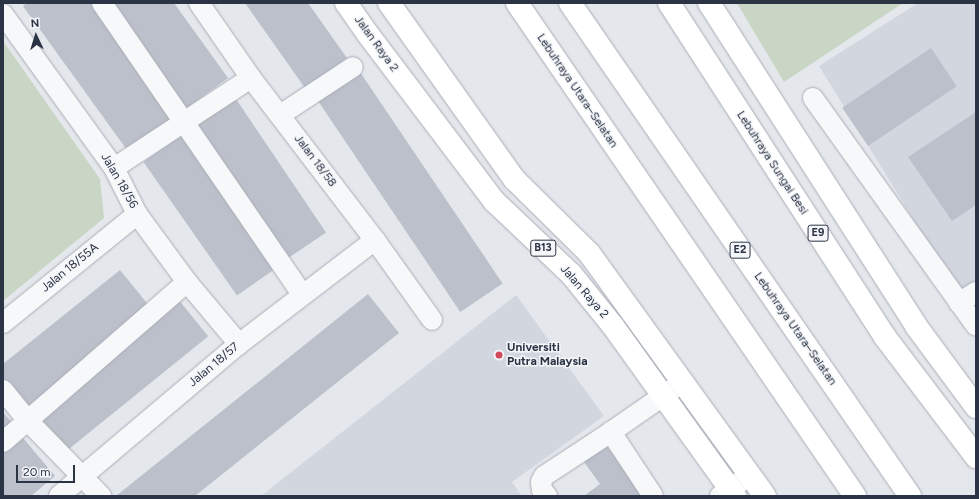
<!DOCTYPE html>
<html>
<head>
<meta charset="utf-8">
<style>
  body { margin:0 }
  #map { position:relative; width:979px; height:499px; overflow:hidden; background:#e4e7ec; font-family:Figtree,sans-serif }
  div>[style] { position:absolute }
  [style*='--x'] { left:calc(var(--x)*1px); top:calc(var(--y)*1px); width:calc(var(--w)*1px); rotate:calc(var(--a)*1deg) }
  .built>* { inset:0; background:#d2d6de }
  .green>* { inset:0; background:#c9d6c5 }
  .building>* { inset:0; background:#bbc0ca; transform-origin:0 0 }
  .roads { filter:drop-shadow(0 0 1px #a9aeb7) drop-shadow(0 0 1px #a9aeb7) }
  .minor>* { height:20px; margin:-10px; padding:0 10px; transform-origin:10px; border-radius:10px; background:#f7f8fa }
  .major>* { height:22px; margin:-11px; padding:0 11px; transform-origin:11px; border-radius:11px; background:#fff }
  .highway>* { height:22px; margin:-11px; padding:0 11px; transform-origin:11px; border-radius:11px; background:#fff }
  .dots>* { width:11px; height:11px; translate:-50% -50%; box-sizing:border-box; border:2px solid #f4f6f9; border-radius:50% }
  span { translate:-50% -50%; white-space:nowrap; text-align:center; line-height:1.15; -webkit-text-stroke:3px #f4f6f9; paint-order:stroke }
  .shield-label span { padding:1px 3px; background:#f4f6f9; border:1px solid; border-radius:3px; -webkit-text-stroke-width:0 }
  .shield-label { font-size:11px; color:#2b3445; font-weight:700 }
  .street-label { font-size:12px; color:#2b3445 }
  .poi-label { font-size:12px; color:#2b3445; font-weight:700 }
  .left { translate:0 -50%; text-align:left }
  .frame { position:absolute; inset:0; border:4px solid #2b3445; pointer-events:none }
  .north { position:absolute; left:16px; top:16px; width:40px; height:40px; -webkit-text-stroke:3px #f4f6f9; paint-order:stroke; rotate:356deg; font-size:11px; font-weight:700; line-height:16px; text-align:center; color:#2b3445 }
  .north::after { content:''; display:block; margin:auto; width:14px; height:18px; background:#2b3445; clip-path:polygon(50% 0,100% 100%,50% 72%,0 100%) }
  .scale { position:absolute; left:16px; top:465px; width:59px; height:18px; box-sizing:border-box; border:2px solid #2b3445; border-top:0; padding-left:5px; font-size:12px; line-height:14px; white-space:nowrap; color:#2b3445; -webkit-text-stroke:3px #f4f6f9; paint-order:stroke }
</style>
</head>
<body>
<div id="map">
  <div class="built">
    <div style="clip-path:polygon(918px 3px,976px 3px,976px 315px,960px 295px,819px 66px)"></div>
    <div style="clip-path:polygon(516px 295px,604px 416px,512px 482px,522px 496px,261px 496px)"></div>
  </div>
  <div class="green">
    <div style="clip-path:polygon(737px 3px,903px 3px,784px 82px)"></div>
    <div style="clip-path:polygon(3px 41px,100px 179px,104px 218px,3px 301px)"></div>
  </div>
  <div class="building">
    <div style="clip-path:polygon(27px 3px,91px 3px,174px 117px,127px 150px,23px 6px)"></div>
    <div style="clip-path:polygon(100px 3px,174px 3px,228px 78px,180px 113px)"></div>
    <div style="clip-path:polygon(245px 3px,308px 3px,347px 58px,305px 88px)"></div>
    <div style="left:931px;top:48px;width:46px;height:107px;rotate:56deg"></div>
    <div style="left:360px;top:72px;width:255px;height:51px;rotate:56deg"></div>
    <div style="left:236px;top:99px;width:161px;height:55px;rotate:56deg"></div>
    <div style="clip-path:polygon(976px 112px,976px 205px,952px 221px,908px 157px)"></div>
    <div style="left:182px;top:135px;width:163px;height:47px;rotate:55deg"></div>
    <div style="clip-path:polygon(120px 270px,151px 308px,23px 410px,3px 386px,3px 364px)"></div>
    <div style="clip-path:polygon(368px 294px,399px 333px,300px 412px,195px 496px,116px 496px)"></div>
    <div style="left:178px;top:299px;width:48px;height:188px;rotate:51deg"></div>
    <div style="clip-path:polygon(3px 412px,13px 424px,3px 432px)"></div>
    <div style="clip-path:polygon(18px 432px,55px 476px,31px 496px,3px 496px,3px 444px)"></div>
    <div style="clip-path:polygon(606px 445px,643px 496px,584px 496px,600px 484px,584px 462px)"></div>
  </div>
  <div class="roads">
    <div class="minor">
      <div style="--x:102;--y:3;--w:354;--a:55.5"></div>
      <div style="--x:199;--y:3;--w:91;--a:55.3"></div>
      <div style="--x:251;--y:78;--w:204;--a:52.6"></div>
      <div style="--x:375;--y:240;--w:98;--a:54.5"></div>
      <div style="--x:3;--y:14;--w:190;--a:54.2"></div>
      <div style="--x:114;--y:168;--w:51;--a:63.4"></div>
      <div style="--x:137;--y:214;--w:84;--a:53.7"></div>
      <div style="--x:187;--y:282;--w:81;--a:50"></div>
      <div style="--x:813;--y:98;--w:280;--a:54.4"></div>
      <div style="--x:280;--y:115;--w:87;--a:-33.3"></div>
      <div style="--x:114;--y:168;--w:164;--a:-33.3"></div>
      <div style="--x:959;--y:303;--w:20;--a:-33"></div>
      <div style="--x:3;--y:323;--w:173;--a:-39.1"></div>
      <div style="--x:3;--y:390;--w:40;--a:51"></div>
      <div style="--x:28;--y:421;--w:105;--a:45.8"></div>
      <div style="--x:3;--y:442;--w:244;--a:-41"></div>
      <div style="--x:59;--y:496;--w:236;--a:-40.2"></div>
      <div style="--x:239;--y:344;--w:171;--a:-37.4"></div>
      <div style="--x:547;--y:496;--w:8;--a:-130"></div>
      <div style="--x:542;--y:490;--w:8;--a:-97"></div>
      <div style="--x:541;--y:482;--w:7;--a:-63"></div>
      <div style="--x:544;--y:476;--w:80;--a:-33.3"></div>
      <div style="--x:653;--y:496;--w:77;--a:-123.3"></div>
      <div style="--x:611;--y:432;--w:88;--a:-34.8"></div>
      <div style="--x:720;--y:496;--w:37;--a:-35"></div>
    </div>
    <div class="major">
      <div style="--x:346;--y:3;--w:37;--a:55"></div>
      <div style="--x:367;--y:33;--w:211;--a:52.9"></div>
      <div style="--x:494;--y:201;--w:106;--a:43.5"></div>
      <div style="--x:571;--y:274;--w:67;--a:51.1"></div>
      <div style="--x:613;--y:326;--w:209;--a:54.3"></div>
      <div style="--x:389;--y:3;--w:217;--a:54.6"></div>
      <div style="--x:515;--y:180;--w:104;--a:44.6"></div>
      <div style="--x:589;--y:253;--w:300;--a:54.1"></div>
    </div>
    <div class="highway">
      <div style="--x:517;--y:3;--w:598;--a:55.57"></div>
      <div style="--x:570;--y:3;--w:599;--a:55.41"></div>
      <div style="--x:669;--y:3;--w:398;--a:57.1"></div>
      <div style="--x:885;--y:337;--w:151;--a:52.8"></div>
      <div style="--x:709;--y:3;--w:384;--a:57.3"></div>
      <div style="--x:916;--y:326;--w:101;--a:53.5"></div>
    </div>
  </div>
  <div class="dots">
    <div style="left:499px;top:355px;background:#d1495b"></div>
  </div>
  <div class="shield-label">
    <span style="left:818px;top:233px">E9</span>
    <span style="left:543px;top:248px">B13</span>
    <span style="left:740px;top:250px">E2</span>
  </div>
  <div class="street-label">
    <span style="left:376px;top:44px;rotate:54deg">Jalan Raya 2</span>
    <span style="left:577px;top:91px;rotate:56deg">Lebuhraya Utara–Selatan</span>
    <span style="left:315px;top:161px;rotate:53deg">Jalan 18/58</span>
    <span style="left:772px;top:163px;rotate:57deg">Lebuhraya Sungai Besi</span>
    <span style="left:119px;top:181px;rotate:60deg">Jalan 18/56</span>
    <span style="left:70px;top:268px;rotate:-39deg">Jalan 18/55A</span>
    <span style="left:584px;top:292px;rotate:49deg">Jalan Raya 2</span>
    <span style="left:795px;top:329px;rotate:55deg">Lebuhraya Utara–Selatan</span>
    <span style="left:214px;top:365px;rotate:-40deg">Jalan 18/57</span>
  </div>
  <div class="poi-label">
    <span class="left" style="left:507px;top:355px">Universiti<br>Putra Malaysia</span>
  </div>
  <div class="frame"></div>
  <div class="north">N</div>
  <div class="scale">20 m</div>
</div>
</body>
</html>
